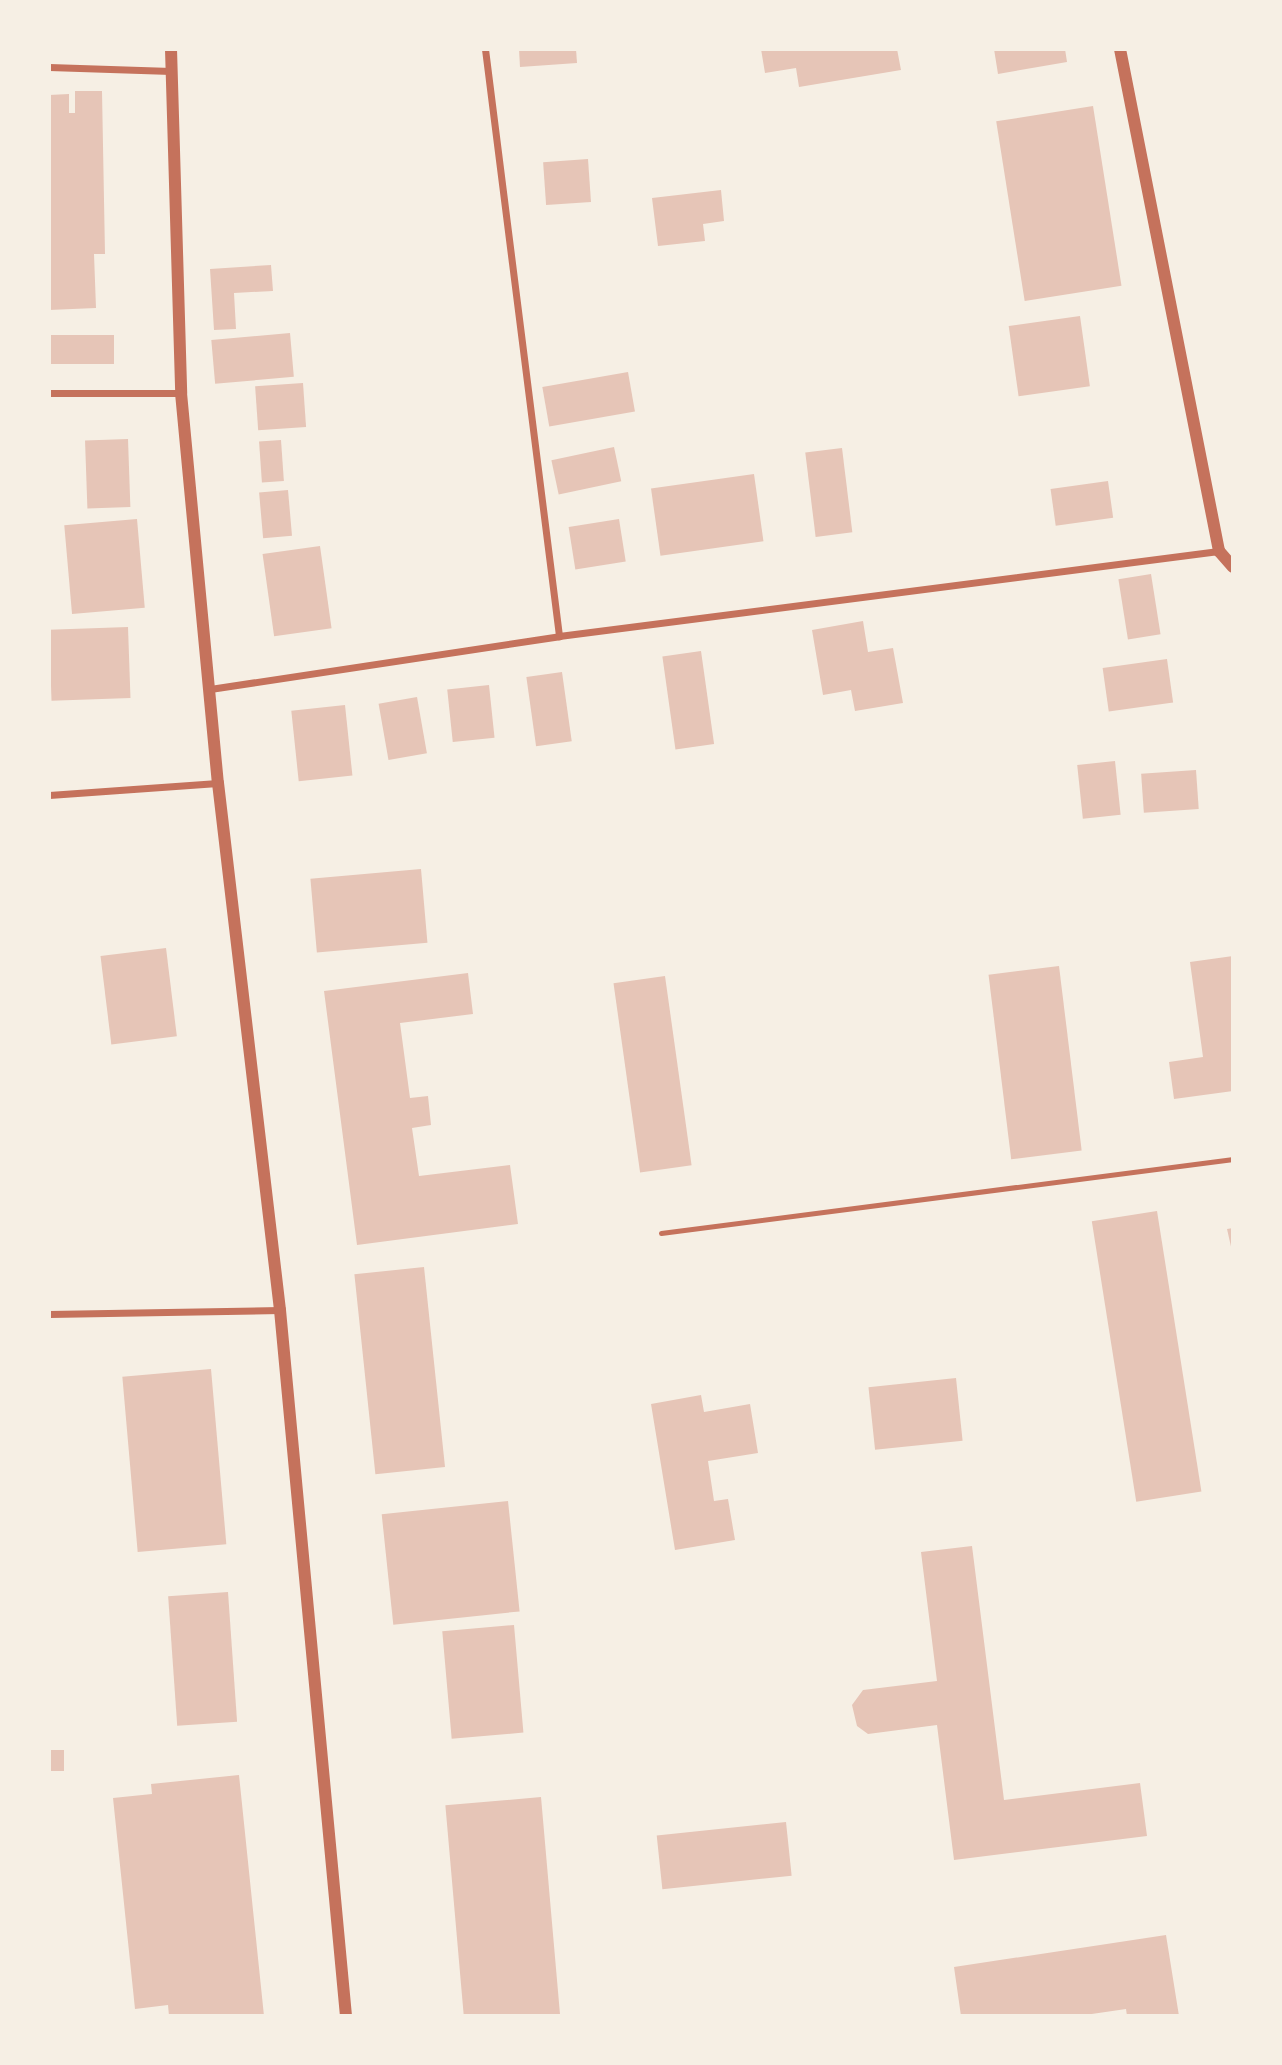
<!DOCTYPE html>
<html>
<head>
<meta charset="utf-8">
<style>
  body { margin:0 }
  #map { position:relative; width:1282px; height:2065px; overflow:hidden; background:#f6efe4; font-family:"Noto Sans",sans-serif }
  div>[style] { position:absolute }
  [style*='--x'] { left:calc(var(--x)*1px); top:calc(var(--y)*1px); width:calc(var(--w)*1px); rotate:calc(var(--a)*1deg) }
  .building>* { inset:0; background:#e6c5b7; transform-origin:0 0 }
  .service>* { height:5px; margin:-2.5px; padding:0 2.5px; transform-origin:2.5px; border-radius:2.5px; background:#c5725c }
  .minor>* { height:7px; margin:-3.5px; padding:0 3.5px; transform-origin:3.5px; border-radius:3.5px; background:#c5725c }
  .tertiary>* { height:12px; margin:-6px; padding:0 6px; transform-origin:6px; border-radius:6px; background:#c5725c }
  span { translate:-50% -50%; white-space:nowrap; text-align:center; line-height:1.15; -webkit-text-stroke:5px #f6efe4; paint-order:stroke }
  .frame { position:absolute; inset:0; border:51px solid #f6efe4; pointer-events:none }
</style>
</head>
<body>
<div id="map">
  <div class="building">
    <div style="clip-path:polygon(519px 49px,576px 49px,577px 63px,520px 67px)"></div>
    <div style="clip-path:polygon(761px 49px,897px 49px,901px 70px,799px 87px,796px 68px,765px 73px)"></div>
    <div style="clip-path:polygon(994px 49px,1065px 49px,1067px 62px,998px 74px)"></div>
    <div style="clip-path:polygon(75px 91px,102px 91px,105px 254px,94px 254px,96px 308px,49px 310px,49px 95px,69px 94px,69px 113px,75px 113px)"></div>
    <div style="left:1093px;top:106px;width:182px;height:98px;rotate:81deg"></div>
    <div style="left:588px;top:159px;width:43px;height:45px;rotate:86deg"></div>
    <div style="clip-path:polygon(721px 190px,724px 221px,703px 224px,705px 241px,658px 246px,652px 198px)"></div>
    <div style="clip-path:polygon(271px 265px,273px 291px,234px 293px,236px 329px,214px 330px,210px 269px)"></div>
    <div style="left:1080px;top:316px;width:71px;height:72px;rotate:82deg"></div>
    <div style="left:290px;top:333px;width:44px;height:79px;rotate:85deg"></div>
    <div style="left:49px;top:335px;width:65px;height:29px"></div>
    <div style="left:628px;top:372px;width:40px;height:87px;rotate:80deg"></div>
    <div style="left:303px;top:383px;width:44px;height:48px;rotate:86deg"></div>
    <div style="left:128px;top:439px;width:68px;height:43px;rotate:88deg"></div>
    <div style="left:281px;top:440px;width:41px;height:22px;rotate:86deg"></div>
    <div style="left:614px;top:447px;width:35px;height:64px;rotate:78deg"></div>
    <div style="left:842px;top:448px;width:85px;height:37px;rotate:83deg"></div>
    <div style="left:754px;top:474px;width:68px;height:104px;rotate:82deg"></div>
    <div style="left:1108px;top:481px;width:37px;height:58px;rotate:82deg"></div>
    <div style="left:288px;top:490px;width:46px;height:29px;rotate:85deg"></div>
    <div style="left:137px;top:519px;width:89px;height:73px;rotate:85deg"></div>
    <div style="left:619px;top:519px;width:43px;height:51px;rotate:81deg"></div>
    <div style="left:320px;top:546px;width:83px;height:58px;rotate:82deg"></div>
    <div style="left:1151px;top:574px;width:61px;height:33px;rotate:81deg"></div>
    <div style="clip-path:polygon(863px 621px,868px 652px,893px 648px,903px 703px,855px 711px,851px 690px,823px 695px,812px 630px)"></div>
    <div style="left:128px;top:627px;width:71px;height:79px;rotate:88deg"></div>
    <div style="left:701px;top:651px;width:94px;height:39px;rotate:82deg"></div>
    <div style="left:1167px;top:659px;width:44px;height:65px;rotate:82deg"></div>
    <div style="left:562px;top:672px;width:70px;height:36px;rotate:82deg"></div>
    <div style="left:489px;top:685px;width:53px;height:42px;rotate:84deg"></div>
    <div style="left:417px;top:697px;width:57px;height:39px;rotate:80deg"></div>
    <div style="left:345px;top:705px;width:71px;height:54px;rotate:84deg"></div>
    <div style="left:1115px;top:761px;width:54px;height:38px;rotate:84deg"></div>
    <div style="left:1196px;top:770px;width:39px;height:55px;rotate:86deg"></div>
    <div style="left:421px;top:869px;width:74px;height:111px;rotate:85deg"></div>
    <div style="left:166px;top:948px;width:89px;height:66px;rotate:83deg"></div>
    <div style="clip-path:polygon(1233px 956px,1233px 1091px,1174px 1099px,1169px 1062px,1203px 1057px,1190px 962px)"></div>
    <div style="left:1059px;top:966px;width:186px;height:71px;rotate:83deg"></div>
    <div style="clip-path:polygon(468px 973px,473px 1014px,400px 1023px,410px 1098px,428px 1096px,431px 1125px,412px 1128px,419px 1176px,510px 1165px,518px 1224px,357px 1245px,324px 991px)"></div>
    <div style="left:665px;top:976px;width:191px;height:52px;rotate:82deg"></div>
    <div style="left:1157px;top:1211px;width:284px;height:66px;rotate:81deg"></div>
    <div style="clip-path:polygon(1233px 1228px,1233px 1251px,1232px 1251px,1227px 1229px)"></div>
    <div style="left:424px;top:1267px;width:201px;height:70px;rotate:84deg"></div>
    <div style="left:211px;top:1369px;width:176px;height:89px;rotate:85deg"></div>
    <div style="left:956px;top:1378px;width:63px;height:88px;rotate:84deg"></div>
    <div style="clip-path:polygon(701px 1395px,704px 1412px,750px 1404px,758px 1453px,708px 1461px,714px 1501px,728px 1499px,735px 1540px,675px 1550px,651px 1404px)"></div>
    <div style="left:508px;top:1501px;width:111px;height:127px;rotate:84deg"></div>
    <div style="clip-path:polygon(972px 1546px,1004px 1800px,1140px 1783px,1147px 1836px,954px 1860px,937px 1725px,868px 1734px,857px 1726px,852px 1705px,863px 1690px,937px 1681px,921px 1552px)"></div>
    <div style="left:228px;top:1592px;width:130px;height:60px;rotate:86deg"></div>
    <div style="left:514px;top:1625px;width:108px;height:72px;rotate:85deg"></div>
    <div style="left:49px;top:1750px;width:15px;height:21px"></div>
    <div style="clip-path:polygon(239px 1775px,264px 2016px,169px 2016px,168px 2005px,135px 2009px,113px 1798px,152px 1794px,151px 1784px)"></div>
    <div style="left:541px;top:1797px;width:220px;height:96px;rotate:85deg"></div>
    <div style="left:786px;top:1822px;width:54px;height:130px;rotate:84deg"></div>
    <div style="clip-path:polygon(1166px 1935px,1179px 2016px,1127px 2016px,1126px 2009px,1078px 2016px,961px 2016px,954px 1967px)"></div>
  </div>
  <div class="service">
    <div style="--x:661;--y:1233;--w:577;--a:-7.37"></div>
  </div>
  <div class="minor">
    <div style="--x:485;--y:49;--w:592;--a:82.81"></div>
    <div style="--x:49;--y:67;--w:122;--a:1.9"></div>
    <div style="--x:49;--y:393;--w:132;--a:0"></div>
    <div style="--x:210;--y:689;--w:353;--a:-8.6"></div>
    <div style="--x:559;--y:636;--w:665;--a:-7.34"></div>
    <div style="--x:49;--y:795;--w:169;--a:-4.1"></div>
    <div style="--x:49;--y:1314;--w:231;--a:-1"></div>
  </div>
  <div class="tertiary">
    <div style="--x:171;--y:49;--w:344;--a:88.3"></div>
    <div style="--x:181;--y:393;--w:392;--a:84.6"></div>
    <div style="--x:218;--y:783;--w:531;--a:83.29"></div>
    <div style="--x:280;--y:1310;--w:709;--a:84.66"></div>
    <div style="--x:1120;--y:49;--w:512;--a:78.84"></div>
    <div style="--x:1219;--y:551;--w:21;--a:49"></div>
  </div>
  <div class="frame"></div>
</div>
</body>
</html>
